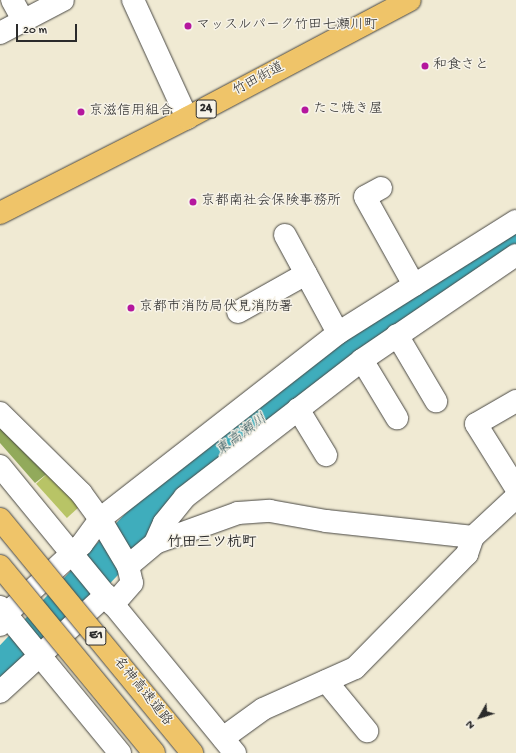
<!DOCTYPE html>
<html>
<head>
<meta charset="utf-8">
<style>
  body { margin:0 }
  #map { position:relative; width:516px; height:753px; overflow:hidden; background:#f0ead3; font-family:"Gochi Hand","Klee One",sans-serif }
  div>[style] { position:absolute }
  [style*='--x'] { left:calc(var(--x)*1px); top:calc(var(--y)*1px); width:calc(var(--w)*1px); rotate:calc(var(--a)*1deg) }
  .green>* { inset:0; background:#b8c466; transform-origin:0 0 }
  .forest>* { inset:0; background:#92aa5b }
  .river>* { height:37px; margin:-18.5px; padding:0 18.5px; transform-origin:18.5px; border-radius:18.5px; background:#3fadbc }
  .roads { filter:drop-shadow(0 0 1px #494844) drop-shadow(0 0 1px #494844) }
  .minor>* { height:22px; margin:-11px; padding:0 11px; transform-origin:11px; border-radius:11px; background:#fff }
  .highway>* { height:22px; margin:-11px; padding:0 11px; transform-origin:11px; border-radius:11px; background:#efc469 }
  .bridges { filter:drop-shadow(0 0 1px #494844) drop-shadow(0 0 1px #494844) }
  .highway-bridge>* { height:22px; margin:-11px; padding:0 11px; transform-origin:11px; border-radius:11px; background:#efc469 }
  .dots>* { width:11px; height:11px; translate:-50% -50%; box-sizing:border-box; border:2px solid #f7f3e8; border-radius:50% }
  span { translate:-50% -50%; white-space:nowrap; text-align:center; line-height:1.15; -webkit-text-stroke:3px #f7f3e8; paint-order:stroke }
  .shield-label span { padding:1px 3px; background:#f7f3e8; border:1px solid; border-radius:3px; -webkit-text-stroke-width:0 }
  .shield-label { font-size:13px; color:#2b2b2b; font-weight:700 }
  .poi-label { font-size:14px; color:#2b2b2b }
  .left { translate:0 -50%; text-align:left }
  .street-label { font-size:14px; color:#2b2b2b }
  .water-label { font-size:15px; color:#32585e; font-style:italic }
  .neighbourhood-label { font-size:15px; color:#2b2b2b; font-weight:700 }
  .north { position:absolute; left:460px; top:697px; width:40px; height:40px; -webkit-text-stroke:3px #f7f3e8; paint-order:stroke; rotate:231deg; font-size:11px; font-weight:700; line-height:16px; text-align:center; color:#2b2b2b }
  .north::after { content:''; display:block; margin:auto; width:14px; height:18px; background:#2b2b2b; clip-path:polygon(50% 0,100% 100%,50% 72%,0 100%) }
  .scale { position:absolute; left:16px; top:24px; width:61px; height:18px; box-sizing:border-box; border:2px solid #2b2b2b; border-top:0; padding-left:5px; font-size:12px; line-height:14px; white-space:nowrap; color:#2b2b2b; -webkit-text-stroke:3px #f7f3e8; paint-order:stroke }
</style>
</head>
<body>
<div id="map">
  <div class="green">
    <div style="left:48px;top:473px;width:46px;height:16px;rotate:48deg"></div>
  </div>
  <div class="forest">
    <div style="clip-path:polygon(0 428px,48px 473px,35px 483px,0 443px)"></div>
  </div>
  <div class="river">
    <div style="--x:0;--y:671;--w:253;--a:-46.4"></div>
    <div style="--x:174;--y:488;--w:230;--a:-37.4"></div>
    <div style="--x:357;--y:348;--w:193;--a:-34.4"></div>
  </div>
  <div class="roads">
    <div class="minor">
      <div style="--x:12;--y:0;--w:25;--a:61"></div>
      <div style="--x:133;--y:0;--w:130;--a:65.4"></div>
      <div style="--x:0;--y:33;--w:71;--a:-27.6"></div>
      <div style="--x:381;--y:188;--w:18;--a:151"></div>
      <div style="--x:365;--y:197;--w:101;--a:60.9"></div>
      <div style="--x:285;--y:235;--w:111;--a:61.6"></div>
      <div style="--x:238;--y:312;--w:78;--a:-29.2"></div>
      <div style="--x:397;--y:335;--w:77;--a:59.4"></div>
      <div style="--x:362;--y:360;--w:68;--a:58.9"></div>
      <div style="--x:516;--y:401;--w:46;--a:150.1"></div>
      <div style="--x:476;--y:424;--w:75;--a:58"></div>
      <div style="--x:298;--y:409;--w:54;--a:58.7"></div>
      <div style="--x:0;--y:413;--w:114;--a:44.6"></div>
      <div style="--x:81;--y:493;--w:32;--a:54"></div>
      <div style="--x:100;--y:519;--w:55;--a:59.2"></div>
      <div style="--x:128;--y:566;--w:17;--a:77"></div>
      <div style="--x:132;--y:583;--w:29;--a:131"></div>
      <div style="--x:0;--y:466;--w:371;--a:50.7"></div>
      <div style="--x:155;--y:543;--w:88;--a:-19.9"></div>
      <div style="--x:238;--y:513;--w:32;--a:-4"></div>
      <div style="--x:270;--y:511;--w:57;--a:10.1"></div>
      <div style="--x:326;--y:521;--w:148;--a:6.2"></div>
      <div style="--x:473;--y:537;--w:59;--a:-42.9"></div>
      <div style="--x:128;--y:566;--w:35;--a:-40"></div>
      <div style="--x:155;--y:543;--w:22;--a:-66"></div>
      <div style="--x:164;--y:523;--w:33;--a:-51"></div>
      <div style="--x:185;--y:497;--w:224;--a:-37.7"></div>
      <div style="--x:362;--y:360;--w:186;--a:-34.3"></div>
      <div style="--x:0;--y:607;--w:189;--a:50.6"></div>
      <div style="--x:0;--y:625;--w:13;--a:-61"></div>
      <div style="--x:6;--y:614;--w:103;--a:-42.6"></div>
      <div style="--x:82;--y:544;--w:31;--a:-54"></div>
      <div style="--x:100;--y:519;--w:302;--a:-38"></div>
      <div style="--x:338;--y:333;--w:210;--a:-32.2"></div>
      <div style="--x:326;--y:681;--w:65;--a:50.6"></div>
      <div style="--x:0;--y:692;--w:144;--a:-42.5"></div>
      <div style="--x:223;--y:738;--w:49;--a:-35.9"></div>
      <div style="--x:263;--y:709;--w:101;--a:-24"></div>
      <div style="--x:355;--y:668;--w:160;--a:-45.5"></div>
      <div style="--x:467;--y:554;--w:18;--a:-71"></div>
    </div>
    <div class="highway">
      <div style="--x:0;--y:213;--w:210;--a:-26.9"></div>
      <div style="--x:187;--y:118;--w:252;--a:-27.9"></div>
    </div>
  </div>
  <div class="bridges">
    <div class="highway-bridge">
      <div style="--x:0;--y:519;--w:303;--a:50.6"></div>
      <div style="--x:0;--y:566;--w:242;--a:50.5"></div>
    </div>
  </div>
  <div class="dots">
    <div style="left:188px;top:26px;background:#b5179e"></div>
    <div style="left:425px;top:66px;background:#b5179e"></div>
    <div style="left:305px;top:110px;background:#b5179e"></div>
    <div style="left:81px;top:112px;background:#b5179e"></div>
    <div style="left:193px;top:202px;background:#b5179e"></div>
    <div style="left:131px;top:308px;background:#b5179e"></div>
  </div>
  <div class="shield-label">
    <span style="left:206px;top:109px">24</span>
    <span style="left:96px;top:636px">E1</span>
  </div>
  <div class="poi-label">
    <span class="left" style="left:196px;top:26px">マッスルパーク竹田七瀬川町</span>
    <span class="left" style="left:433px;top:66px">和食さと</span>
    <span class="left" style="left:313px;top:110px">たこ焼き屋</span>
    <span class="left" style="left:89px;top:112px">京滋信用組合</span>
    <span class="left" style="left:201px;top:202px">京都南社会保険事務所</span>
    <span class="left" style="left:139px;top:308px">京都市消防局伏見消防署</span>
  </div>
  <div class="street-label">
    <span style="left:259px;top:80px;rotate:-28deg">竹田街道</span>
    <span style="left:142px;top:692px;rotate:51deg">名神高速道路</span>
  </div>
  <div class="water-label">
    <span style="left:242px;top:436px;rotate:-37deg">東高瀬川</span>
  </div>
  <div class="neighbourhood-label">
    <span style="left:212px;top:544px">竹田三ツ杭町</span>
  </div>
  <div class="north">N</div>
  <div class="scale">20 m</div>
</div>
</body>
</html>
